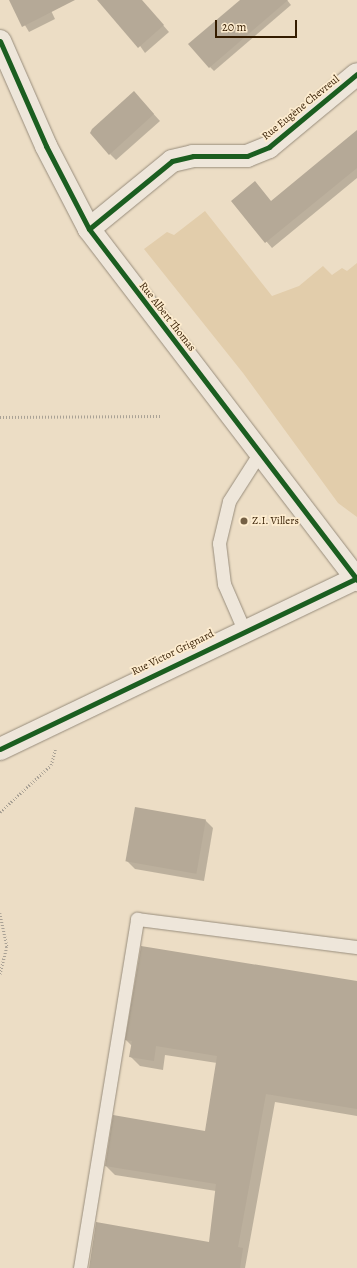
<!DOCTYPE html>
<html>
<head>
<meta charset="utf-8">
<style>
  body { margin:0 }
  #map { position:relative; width:357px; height:1268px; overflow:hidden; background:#ecddc5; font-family:Alegreya,serif }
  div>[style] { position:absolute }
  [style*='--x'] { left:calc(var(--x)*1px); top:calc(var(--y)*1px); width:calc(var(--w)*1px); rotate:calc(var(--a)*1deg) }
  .green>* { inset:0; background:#e2cdab }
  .shadow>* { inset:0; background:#0003 }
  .building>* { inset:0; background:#b5a997; transform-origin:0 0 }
  .path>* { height:2.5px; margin-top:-1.25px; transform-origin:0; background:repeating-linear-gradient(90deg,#a9a195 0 1px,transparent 0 3px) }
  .roads { filter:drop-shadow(0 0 1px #988d7c) drop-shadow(0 0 1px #988d7c) }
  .service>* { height:13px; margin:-6.5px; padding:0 6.5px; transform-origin:6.5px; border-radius:6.5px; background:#eee6da }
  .minor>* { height:22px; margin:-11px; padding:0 11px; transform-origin:11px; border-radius:11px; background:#eee6da }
  .cycleway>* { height:5px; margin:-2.5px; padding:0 2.5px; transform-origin:2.5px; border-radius:2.5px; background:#1b5e20 }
  .dots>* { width:11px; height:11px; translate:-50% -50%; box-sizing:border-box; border:2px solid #fdeccf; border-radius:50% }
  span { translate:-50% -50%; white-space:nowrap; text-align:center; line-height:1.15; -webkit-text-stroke:3.5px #fdeccf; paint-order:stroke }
  .street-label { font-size:11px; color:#341c00 }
  .poi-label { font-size:11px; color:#341c00 }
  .left { translate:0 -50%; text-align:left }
  .scale { position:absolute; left:215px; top:20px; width:82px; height:18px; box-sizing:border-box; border:2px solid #341c00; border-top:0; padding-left:5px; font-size:12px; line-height:14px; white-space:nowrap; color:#341c00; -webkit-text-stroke:3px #fdeccf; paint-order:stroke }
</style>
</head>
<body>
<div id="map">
  <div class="green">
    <div style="clip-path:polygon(205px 211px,272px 296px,299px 286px,323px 266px,332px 275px,342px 268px,347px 271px,357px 263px,357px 517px,338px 503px,243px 373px,144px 249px,167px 232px,174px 235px)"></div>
  </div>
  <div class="shadow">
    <div style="clip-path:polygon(10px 0,46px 0,55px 19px,29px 32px)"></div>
    <div style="clip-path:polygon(108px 0,141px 0,169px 32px,145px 53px)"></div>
    <div style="clip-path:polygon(242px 0,287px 0,291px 5px,214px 71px,210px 67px)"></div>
    <div style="clip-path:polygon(140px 99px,160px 121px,116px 160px,110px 154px)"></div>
    <div style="clip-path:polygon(357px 132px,357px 178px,272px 248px,232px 201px,272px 202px)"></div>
    <div style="clip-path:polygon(205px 820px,213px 828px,204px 881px,135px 869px,127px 861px)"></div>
    <div style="clip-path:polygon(357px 983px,357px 1116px,275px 1102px,245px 1268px,90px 1268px,210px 1243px,216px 1191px,115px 1175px,106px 1166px,206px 1132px,217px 1063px,165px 1055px,163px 1070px,140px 1066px,130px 1056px,132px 1046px,126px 1040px)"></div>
  </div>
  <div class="building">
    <div style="clip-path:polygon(9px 0,75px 0,22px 27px)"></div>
    <div style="clip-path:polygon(97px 0,142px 0,164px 25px,138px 48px)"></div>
    <div style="clip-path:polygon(240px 0,288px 0,209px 68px,188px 44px)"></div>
    <div style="clip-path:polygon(134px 91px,154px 114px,109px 155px,90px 133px,92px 129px)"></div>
    <div style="clip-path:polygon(357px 130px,357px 168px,265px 243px,231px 201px,255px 181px,271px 201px)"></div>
    <div style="left:135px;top:807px;width:72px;height:55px;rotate:10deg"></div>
    <div style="clip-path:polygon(141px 946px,357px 981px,357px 1109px,266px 1094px,238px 1247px,243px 1248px,240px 1268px,89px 1268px,96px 1222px,209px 1242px,216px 1184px,105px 1166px,113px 1115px,205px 1131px,217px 1056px,156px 1046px,154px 1061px,129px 1057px,132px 1041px,125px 1040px)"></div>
  </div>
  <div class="path">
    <div style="--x:0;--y:417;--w:161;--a:-0.4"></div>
    <div style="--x:0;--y:812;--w:69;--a:-42.7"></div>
    <div style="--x:51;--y:765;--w:16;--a:-75"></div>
    <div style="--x:0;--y:913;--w:35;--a:78"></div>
    <div style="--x:7;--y:947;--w:29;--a:104"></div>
  </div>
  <div class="roads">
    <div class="service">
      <div style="--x:244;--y:630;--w:50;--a:-113.5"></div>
      <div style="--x:224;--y:584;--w:41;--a:-97"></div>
      <div style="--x:219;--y:543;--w:43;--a:-76.6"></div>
      <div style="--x:229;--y:501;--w:56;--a:-57.4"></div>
      <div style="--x:80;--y:1268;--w:354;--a:-80.7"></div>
      <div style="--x:137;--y:919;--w:222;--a:7.3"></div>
    </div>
    <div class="minor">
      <div style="--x:0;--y:41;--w:115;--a:66.3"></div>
      <div style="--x:46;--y:146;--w:93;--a:62.6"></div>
      <div style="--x:89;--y:229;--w:442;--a:52.6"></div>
      <div style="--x:89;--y:229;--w:107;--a:-39.3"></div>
      <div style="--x:172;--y:161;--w:22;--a:-13"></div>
      <div style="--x:193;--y:156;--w:54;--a:0"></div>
      <div style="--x:247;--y:156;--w:24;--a:-22"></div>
      <div style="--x:269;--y:147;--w:114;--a:-39.7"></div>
      <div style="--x:0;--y:749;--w:396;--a:-25.6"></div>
    </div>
  </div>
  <div class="cycleway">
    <div style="--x:0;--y:41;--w:115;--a:66.3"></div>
    <div style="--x:46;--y:146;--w:93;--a:62.6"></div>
    <div style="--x:89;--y:229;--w:442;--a:52.6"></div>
    <div style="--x:89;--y:229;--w:107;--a:-39.3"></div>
    <div style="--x:172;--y:161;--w:22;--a:-13"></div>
    <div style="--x:193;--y:156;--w:54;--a:0"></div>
    <div style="--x:247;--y:156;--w:24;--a:-22"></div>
    <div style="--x:269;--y:147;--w:114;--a:-39.7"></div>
    <div style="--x:0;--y:749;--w:396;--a:-25.6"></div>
  </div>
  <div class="dots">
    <div style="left:244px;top:521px;background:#746045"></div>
  </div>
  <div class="street-label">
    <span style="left:301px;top:108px;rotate:-39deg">Rue Eugène Chevreul</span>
    <span style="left:167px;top:317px;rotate:52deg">Rue Albert Thomas</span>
    <span style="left:173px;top:653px;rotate:-26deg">Rue Victor Grignard</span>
  </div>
  <div class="poi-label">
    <span class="left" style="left:252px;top:521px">Z.I. Villers</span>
  </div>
  <div class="scale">20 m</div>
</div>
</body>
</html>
